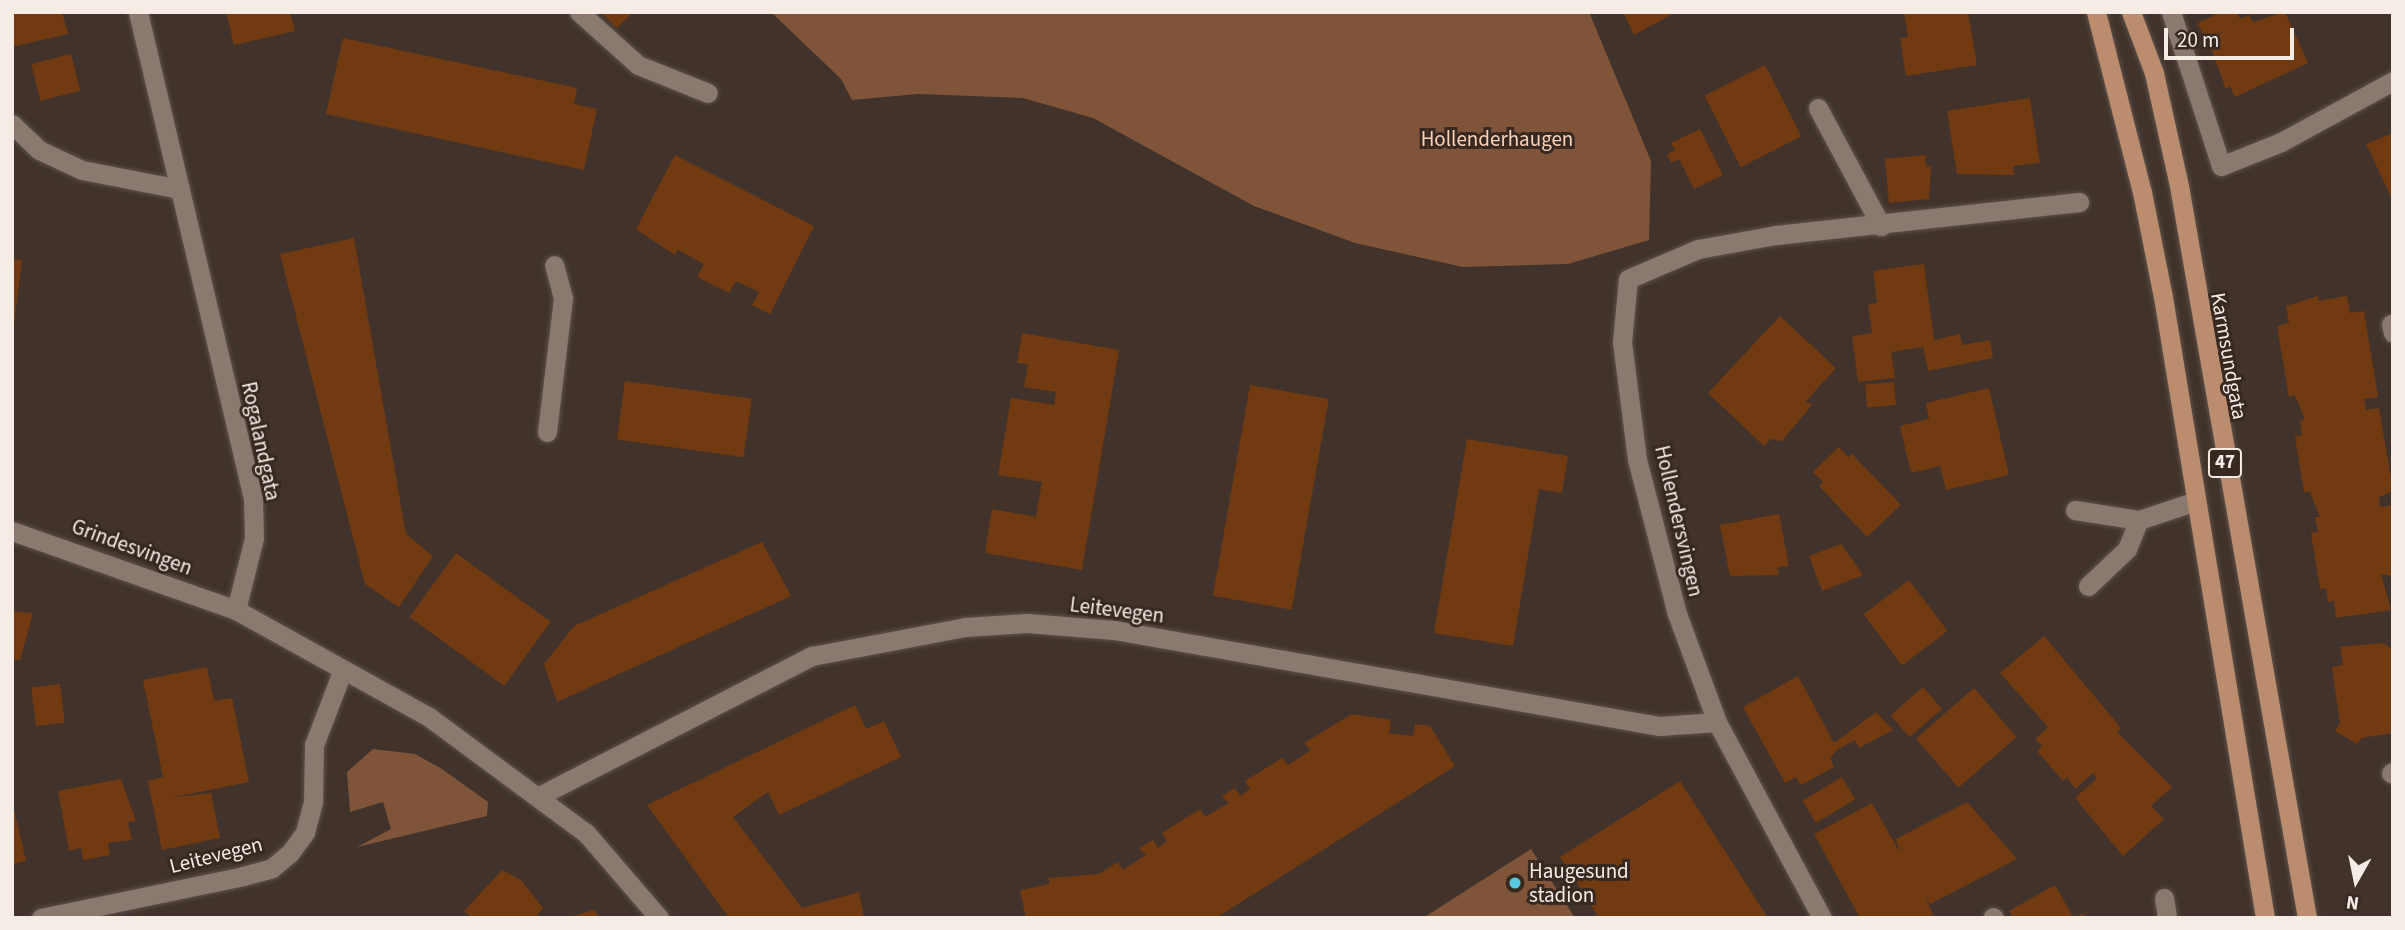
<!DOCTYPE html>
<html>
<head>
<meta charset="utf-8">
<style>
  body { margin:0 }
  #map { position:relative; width:2405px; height:930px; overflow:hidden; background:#41332b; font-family:"Source Sans 3",sans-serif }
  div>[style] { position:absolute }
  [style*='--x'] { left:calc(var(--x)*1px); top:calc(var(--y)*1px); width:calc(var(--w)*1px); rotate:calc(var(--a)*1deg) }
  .green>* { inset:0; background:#7f5438 }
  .building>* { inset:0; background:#713a11; transform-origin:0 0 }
  .roads { filter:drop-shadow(0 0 2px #5d514a) drop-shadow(0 0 2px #5d514a) }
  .service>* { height:19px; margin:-9.5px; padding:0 9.5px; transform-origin:9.5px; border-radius:9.5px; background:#8a796f }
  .minor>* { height:19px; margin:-9.5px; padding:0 9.5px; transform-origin:9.5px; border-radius:9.5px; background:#8a796f }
  .tertiary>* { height:19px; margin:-9.5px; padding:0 9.5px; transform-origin:9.5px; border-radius:9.5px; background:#8a796f }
  .primary>* { height:19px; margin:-9.5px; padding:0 9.5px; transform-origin:9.5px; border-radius:9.5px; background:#bb8c6e }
  .dots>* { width:19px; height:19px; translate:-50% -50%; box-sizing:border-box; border:4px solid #372921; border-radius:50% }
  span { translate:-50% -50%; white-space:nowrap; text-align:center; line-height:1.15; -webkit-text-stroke:6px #372921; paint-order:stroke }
  .shield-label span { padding:2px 5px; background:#372921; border:2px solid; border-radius:5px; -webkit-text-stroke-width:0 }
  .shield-label { font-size:19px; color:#f5ece6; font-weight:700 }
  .park-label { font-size:21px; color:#fcd2b8 }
  .street-label { font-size:21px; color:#f5ece6 }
  .poi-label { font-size:21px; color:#f5ece6 }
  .left { translate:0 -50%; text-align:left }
  .frame { position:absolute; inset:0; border:14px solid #f5ece6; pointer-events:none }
  .north { position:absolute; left:2321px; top:846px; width:70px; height:70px; -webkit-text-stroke:5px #372921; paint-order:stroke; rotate:189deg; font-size:19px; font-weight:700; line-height:28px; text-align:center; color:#f5ece6 }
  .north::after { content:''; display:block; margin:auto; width:24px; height:32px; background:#f5ece6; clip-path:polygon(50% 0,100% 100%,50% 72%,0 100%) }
  .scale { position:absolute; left:2164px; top:28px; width:130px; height:32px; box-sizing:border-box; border:4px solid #f5ece6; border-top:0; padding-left:9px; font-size:21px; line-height:24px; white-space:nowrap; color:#f5ece6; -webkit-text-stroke:5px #372921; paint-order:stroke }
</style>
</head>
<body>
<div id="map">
  <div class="green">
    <div style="clip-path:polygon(771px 12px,1589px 12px,1651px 161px,1649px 240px,1568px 264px,1463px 267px,1355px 243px,1254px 206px,1093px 118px,1023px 98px,918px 94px,852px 100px,841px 79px)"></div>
    <div style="clip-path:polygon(373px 749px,415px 754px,442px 769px,488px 802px,487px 816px,357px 847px,391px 829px,383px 802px,350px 812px,347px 772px)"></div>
    <div style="clip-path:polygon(1531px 849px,1575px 918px,1423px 918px)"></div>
  </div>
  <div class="building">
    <div style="clip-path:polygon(12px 12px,62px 12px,68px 34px,12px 47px)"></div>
    <div style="clip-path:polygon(226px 12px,290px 12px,295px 31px,234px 45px)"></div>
    <div style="clip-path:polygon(601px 12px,633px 12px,617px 28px)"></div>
    <div style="clip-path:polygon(1623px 12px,1676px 12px,1634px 35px)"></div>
    <div style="clip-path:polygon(1904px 12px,1968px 12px,1977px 65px,1906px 76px,1900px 38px,1908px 37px)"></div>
    <div style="clip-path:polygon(2221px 12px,2237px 12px,2240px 19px,2249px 15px,2253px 22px,2285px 12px,2308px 63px,2235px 97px,2230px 86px,2226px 89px,2209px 43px,2224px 31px,2205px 40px,2198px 23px)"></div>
    <div style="clip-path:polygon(343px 38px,577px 88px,574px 104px,597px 109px,584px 170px,326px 114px)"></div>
    <div style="left:71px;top:54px;width:38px;height:41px;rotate:76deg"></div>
    <div style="left:1765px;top:65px;width:80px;height:68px;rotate:63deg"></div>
    <div style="clip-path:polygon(2030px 98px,2040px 163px,2013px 166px,2014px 175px,1957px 174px,1947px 111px)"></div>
    <div style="clip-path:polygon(1700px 129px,1723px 175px,1694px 189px,1679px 159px,1671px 163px,1667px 154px,1675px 150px,1671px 143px)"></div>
    <div style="clip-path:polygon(2393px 133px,2393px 201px,2366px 144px)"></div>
    <div style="clip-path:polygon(675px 155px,814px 226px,770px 314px,752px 305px,759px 292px,736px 281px,729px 293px,697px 277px,704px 264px,678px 250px,675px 255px,636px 229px)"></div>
    <div style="clip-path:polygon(1925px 155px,1926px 167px,1931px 167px,1929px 199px,1889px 203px,1885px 159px)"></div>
    <div style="clip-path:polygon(354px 238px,406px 534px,433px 556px,399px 607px,365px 584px,280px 254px)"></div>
    <div style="clip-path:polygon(12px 259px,22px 260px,14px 326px,12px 325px)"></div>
    <div style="clip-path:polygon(1924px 264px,1934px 340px,1960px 334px,1962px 345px,1990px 340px,1993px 358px,1928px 371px,1923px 347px,1891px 352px,1895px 378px,1858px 382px,1852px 336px,1872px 333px,1868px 304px,1877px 303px,1873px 271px)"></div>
    <div style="clip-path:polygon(2318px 296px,2318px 301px,2347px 296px,2350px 313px,2364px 311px,2378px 397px,2364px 399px,2366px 410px,2379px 408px,2393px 491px,2379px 497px,2380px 507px,2393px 505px,2393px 576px,2381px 574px,2391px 610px,2336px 618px,2334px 601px,2328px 602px,2326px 588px,2320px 589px,2311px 533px,2318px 532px,2315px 517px,2320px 517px,2310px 492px,2304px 492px,2295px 437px,2302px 435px,2300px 421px,2305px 420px,2295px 395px,2289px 397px,2277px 326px,2289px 323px,2286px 306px)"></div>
    <div style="clip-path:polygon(1780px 316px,1836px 368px,1806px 401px,1812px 405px,1782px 441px,1771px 439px,1764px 446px,1708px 393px)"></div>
    <div style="clip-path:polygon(1022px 333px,1119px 350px,1082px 570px,985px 553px,992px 509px,1036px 517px,1042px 482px,998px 475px,1011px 398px,1054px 405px,1056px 392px,1024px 387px,1028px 364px,1017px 363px)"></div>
    <div style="left:625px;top:381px;width:128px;height:59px;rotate:8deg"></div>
    <div style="left:1894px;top:382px;width:23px;height:29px;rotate:85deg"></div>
    <div style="left:1250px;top:385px;width:80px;height:214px;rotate:10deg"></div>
    <div style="clip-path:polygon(1989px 388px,2009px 475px,1946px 490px,1940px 466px,1911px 473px,1900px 426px,1929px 419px,1926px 403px)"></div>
    <div style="clip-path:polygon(1467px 439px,1568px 456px,1562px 493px,1539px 489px,1513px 646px,1434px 633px)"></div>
    <div style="clip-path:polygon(1839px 447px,1848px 457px,1852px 454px,1901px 505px,1867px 537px,1819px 486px,1823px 482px,1813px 472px)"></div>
    <div style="clip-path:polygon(1779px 514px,1789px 566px,1778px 567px,1779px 575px,1730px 576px,1720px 525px)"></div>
    <div style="clip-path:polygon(762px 542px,791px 596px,557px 702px,544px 664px,574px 626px)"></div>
    <div style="clip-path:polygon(1841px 544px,1863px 575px,1822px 591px,1809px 556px)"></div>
    <div style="left:456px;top:553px;width:117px;height:79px;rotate:36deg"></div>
    <div style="left:1909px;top:580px;width:64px;height:57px;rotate:53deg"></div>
    <div style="clip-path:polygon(12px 611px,33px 613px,20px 660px,12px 659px)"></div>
    <div style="clip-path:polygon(2044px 636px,2121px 728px,2117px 732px,2172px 787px,2151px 806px,2164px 819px,2123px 856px,2075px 798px,2097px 778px,2093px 773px,2075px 789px,2067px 777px,2063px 781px,2037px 751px,2042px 746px,2035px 739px,2048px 727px,2000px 673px)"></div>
    <div style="clip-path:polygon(2384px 643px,2393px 650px,2393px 733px,2361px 738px,2357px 744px,2335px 731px,2340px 723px,2332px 667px,2343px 665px,2340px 647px)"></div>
    <div style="clip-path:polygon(207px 667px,214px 701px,232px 698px,249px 782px,170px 798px,211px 793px,220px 838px,162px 850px,148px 781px,163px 777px,143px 680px)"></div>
    <div style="clip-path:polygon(1798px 676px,1834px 743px,1876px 712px,1893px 730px,1859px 748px,1855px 740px,1838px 749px,1830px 758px,1834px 767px,1801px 785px,1796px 777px,1785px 783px,1743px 707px)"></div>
    <div style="left:60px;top:684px;width:39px;height:29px;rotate:83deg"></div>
    <div style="left:1923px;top:687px;width:29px;height:43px;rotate:49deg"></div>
    <div style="left:1974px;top:688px;width:65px;height:77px;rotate:49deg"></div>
    <div style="clip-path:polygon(855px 705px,866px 729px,884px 721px,901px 757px,779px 815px,768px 792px,733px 817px,802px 908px,859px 892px,864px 918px,729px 918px,647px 805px)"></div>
    <div style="clip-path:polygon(1352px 714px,1391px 720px,1389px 733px,1413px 736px,1415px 724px,1430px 726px,1455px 766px,1216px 918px,1026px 918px,1020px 890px,1050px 884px,1048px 878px,1099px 874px,1118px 862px,1123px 870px,1146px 855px,1139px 848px,1153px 840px,1158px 848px,1167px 841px,1162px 833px,1200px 809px,1205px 817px,1229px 803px,1222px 796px,1235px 788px,1240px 796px,1250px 789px,1245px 781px,1282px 758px,1288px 765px,1311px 750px,1304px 743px)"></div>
    <div style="left:1842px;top:777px;width:26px;height:46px;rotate:59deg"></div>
    <div style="clip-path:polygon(121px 779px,136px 821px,128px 822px,132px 840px,108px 843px,110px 855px,83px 860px,81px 848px,69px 851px,58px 791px)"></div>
    <div style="clip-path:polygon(1680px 781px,1768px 918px,1599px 918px,1560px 857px)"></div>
    <div style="clip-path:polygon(12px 801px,26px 861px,12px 864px)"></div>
    <div style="clip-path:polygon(1967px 802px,2017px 859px,1930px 904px,1925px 895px,1934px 918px,1860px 918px,1814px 834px,1872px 803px,1900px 853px,1896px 839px)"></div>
    <div style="clip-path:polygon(502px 870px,521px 880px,543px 908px,535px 918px,472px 918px,464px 911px)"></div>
    <div style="clip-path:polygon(2055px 885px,2073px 917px,2089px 912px,2079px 918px,2013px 918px,2009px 911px)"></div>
    <div style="clip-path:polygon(594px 910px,600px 918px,570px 918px,570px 917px)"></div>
  </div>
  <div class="roads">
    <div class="service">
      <div style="--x:12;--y:124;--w:37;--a:44"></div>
      <div style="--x:39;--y:150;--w:47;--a:24.9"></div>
      <div style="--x:82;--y:170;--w:100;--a:11"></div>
      <div style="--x:2391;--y:324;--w:9;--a:77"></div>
      <div style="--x:547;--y:432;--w:135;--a:-83.2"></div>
      <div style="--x:563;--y:298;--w:34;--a:-105"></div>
      <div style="--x:2075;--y:510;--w:65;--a:8.9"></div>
      <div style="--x:2139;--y:520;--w:60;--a:-18.4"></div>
      <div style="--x:2088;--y:586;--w:54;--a:-43.5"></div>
      <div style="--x:2127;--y:549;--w:31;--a:-68"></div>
      <div style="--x:2164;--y:898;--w:20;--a:81"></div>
      <div style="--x:1993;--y:917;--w:1;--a:45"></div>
    </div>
    <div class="minor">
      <div style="--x:579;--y:12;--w:79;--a:41.9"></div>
      <div style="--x:638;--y:65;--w:75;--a:21.8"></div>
      <div style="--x:2171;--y:12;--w:162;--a:72"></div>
      <div style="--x:2221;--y:166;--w:65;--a:-21.8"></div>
      <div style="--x:2281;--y:142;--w:128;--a:-28.6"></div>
      <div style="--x:1818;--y:108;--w:134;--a:61.9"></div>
      <div style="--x:2391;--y:773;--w:2;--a:-27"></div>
      <div style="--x:541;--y:795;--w:305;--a:-27.2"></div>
      <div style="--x:812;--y:656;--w:156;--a:-10.7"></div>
      <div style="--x:965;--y:627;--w:62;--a:-3.7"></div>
      <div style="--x:1027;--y:623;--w:87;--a:4.6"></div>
      <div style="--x:1114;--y:630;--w:553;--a:9.99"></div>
      <div style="--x:1659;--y:726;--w:58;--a:-3.9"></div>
      <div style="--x:41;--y:918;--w:206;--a:-11.7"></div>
      <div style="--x:243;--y:876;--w:30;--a:-15"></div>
      <div style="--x:272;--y:868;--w:23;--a:-40"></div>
      <div style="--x:290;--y:853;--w:26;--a:-54"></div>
      <div style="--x:305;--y:832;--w:31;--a:-75"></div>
      <div style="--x:313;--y:802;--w:57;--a:-89"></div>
      <div style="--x:314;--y:745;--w:81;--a:-69.1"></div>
      <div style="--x:1822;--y:918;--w:222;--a:-118.2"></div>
      <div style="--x:1717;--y:722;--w:115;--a:-110.3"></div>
      <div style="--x:1677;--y:614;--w:160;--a:-104.5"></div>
      <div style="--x:1637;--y:459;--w:118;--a:-97.3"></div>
      <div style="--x:1622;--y:342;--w:63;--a:-84.6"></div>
      <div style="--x:1628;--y:279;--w:76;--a:-23.2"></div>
      <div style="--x:1698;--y:249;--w:79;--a:-10.2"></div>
      <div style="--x:1776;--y:235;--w:305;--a:-6.2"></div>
    </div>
    <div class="tertiary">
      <div style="--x:138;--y:12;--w:499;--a:76.7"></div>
      <div style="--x:253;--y:498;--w:40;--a:88.6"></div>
      <div style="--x:254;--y:538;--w:74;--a:104"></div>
      <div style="--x:12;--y:531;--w:238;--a:19.4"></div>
      <div style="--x:236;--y:610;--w:221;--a:29"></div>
      <div style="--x:429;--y:717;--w:195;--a:36.5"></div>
      <div style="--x:586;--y:833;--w:112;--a:49.3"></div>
    </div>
    <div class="primary">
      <div style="--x:2096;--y:12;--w:186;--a:75.7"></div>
      <div style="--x:2142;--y:192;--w:107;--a:78.7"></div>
      <div style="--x:2163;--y:297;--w:629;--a:80.67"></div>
      <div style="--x:2131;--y:12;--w:65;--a:69.3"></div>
      <div style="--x:2154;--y:73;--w:116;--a:77.5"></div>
      <div style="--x:2179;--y:186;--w:743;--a:80.08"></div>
    </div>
  </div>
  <div class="dots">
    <div style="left:1515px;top:883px;background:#58c9e3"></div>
  </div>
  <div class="shield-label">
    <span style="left:2225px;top:463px">47</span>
  </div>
  <div class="park-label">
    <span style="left:1497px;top:139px">Hollenderhaugen</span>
  </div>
  <div class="street-label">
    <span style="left:2229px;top:356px;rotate:80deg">Karmsundgata</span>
    <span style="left:261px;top:441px;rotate:78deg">Rogalandgata</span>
    <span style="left:1679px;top:521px;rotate:77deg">Hollendersvingen</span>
    <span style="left:132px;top:547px;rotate:20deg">Grindesvingen</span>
    <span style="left:1117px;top:610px;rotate:7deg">Leitevegen</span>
    <span style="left:216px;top:855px;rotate:-14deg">Leitevegen</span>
  </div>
  <div class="poi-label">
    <span class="left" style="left:1529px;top:883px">Haugesund<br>stadion</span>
  </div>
  <div class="frame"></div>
  <div class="north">N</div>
  <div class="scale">20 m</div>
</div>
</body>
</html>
